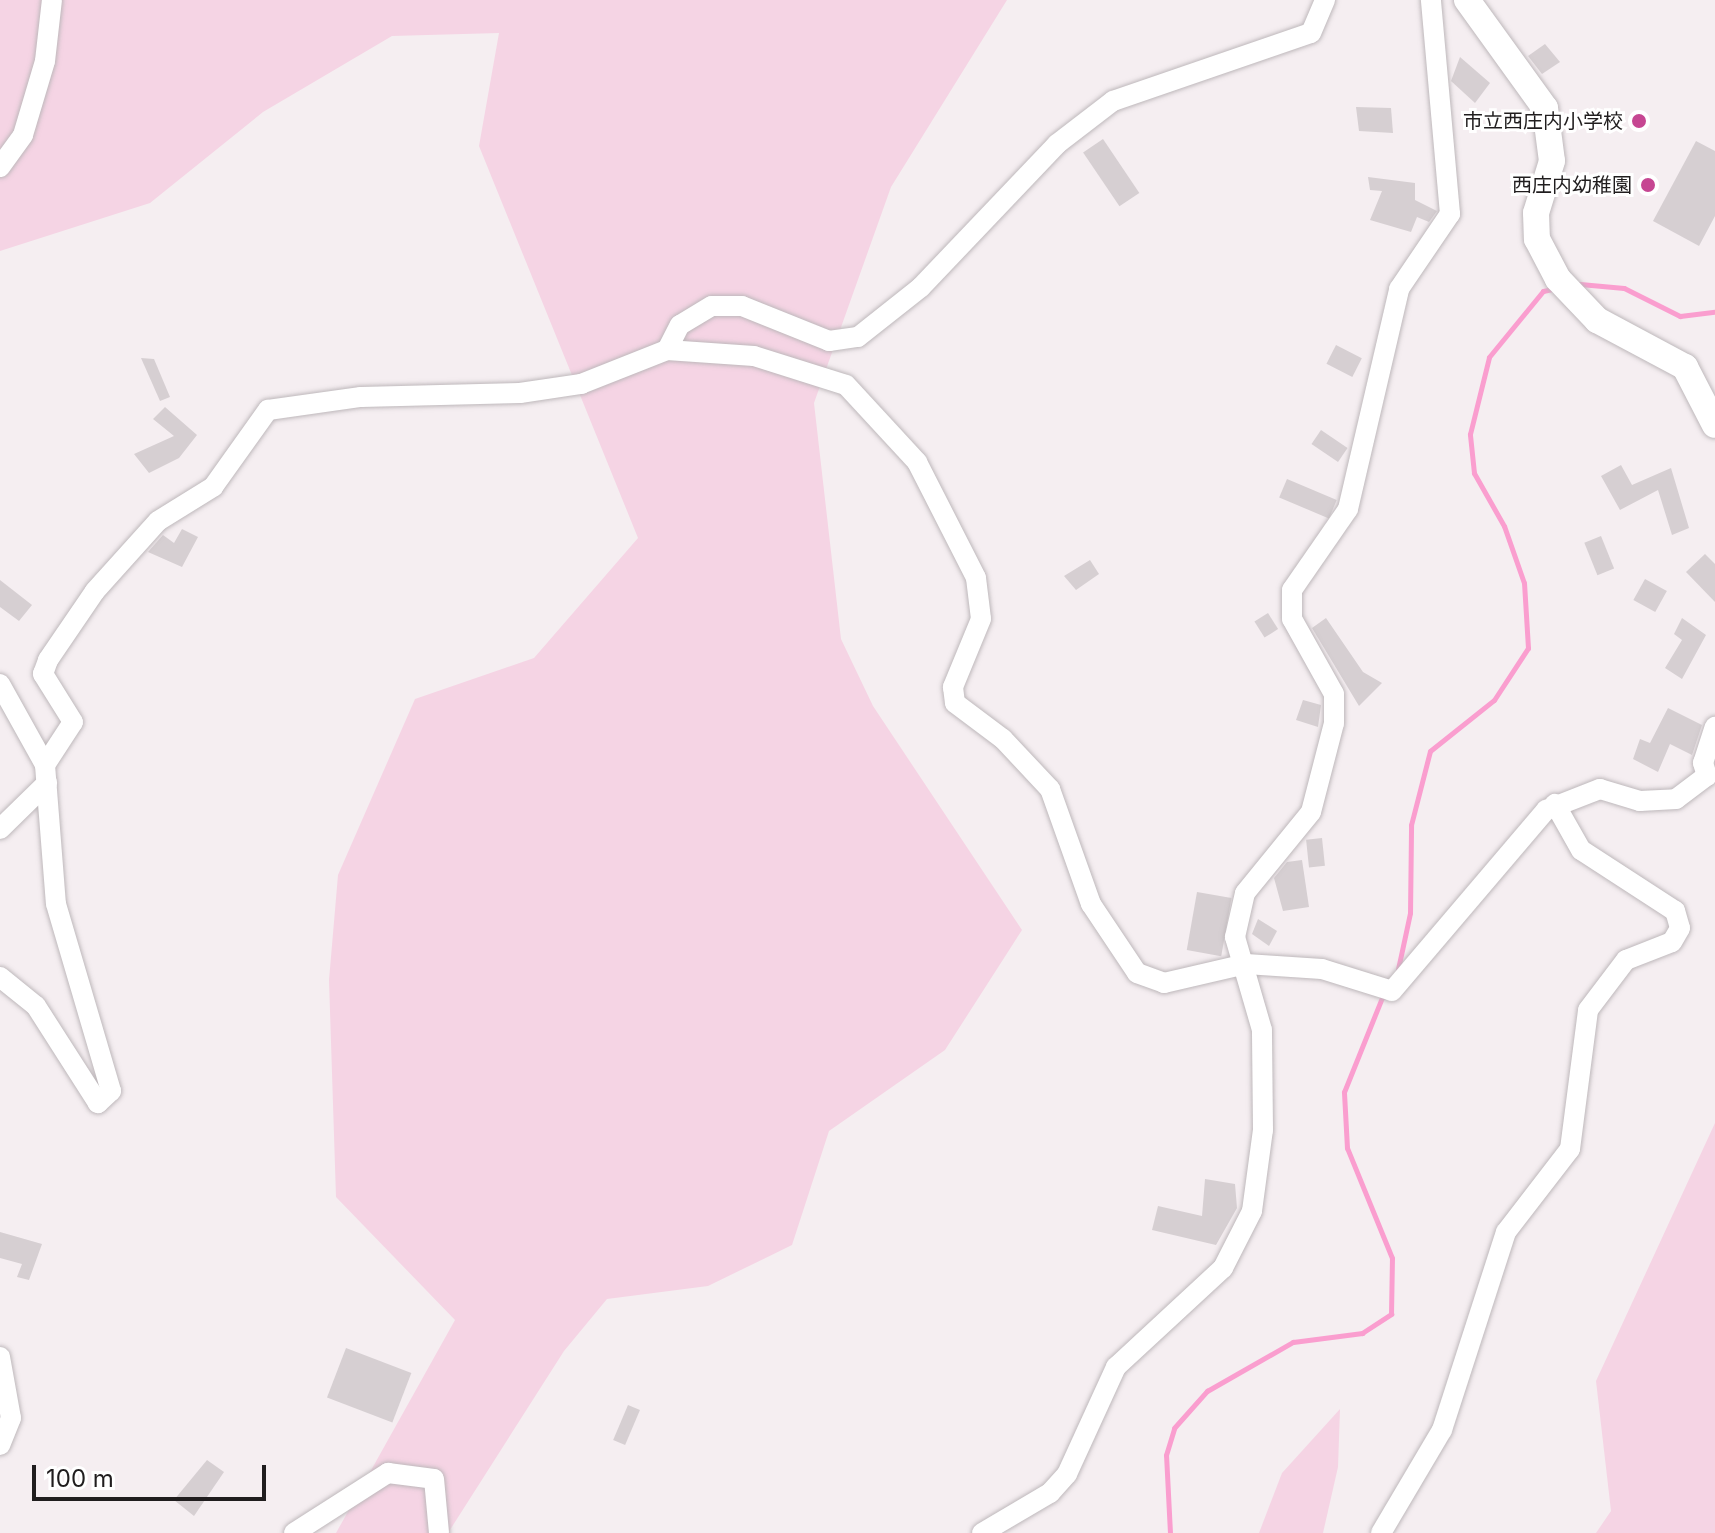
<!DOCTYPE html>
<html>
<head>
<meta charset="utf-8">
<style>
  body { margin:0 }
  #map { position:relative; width:1715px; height:1533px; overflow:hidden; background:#f5eef1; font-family:Inter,"Noto Sans JP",sans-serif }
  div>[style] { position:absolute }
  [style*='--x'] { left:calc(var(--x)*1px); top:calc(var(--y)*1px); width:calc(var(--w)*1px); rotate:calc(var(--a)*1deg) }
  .green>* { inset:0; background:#f5d4e4 }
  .stream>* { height:5px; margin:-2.5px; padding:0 2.5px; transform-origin:2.5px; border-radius:2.5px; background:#fa9ecf }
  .building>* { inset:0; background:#d6cfd2; transform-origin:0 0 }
  .roads { filter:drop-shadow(0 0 2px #beb8bb) drop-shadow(0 0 2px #beb8bb) }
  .minor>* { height:20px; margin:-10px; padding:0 10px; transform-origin:10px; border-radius:10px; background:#fff }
  .major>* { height:26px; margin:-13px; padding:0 13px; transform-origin:13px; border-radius:13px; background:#fff }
  .dots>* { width:22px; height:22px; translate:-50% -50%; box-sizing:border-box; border:4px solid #fff; border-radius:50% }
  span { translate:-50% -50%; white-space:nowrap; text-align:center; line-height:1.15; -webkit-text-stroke:6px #fff; paint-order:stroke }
  .poi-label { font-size:20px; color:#201d1e }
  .right { translate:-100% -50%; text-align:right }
  .scale { position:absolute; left:32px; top:1465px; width:234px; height:36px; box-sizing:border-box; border:4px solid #201d1e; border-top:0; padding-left:10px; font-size:24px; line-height:28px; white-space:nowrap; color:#201d1e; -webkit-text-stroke:6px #fff; paint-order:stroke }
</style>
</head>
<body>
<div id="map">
  <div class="green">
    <div style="clip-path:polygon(0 0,1007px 0,891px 187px,814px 403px,841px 639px,873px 706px,1022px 930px,945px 1050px,829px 1131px,792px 1245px,708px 1286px,607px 1299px,564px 1351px,448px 1533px,336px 1533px,455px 1320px,336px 1197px,329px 980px,338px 875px,415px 699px,534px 658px,638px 538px,479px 146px,499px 33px,392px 36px,263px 112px,150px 203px,0 251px)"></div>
    <div style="clip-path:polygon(1715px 1123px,1715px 1533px,1596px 1533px,1611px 1511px,1596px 1381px)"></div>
    <div style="clip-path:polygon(1340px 1409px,1338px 1467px,1323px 1533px,1259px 1533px,1282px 1473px)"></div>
  </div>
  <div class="stream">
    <div style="--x:1580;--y:284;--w:44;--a:5.2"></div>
    <div style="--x:1624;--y:288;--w:63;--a:26.6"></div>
    <div style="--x:1680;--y:316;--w:35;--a:-7"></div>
    <div style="--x:1398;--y:969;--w:57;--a:-77.9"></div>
    <div style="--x:1410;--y:913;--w:88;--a:-89.3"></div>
    <div style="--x:1411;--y:825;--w:76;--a:-75.6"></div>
    <div style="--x:1430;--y:751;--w:82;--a:-38.6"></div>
    <div style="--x:1494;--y:700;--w:62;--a:-56.8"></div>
    <div style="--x:1528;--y:648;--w:65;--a:-93.5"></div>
    <div style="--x:1524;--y:583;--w:60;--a:-109.3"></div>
    <div style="--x:1504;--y:526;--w:61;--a:-119.5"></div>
    <div style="--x:1474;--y:473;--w:39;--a:-96"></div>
    <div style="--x:1470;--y:434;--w:79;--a:-76.1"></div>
    <div style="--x:1489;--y:357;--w:85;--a:-50.7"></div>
    <div style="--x:1543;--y:291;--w:14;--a:-12"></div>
    <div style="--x:1170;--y:1533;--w:78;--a:-92.9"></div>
    <div style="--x:1166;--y:1455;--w:28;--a:-73"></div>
    <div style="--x:1174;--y:1428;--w:50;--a:-48.3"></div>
    <div style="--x:1207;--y:1391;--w:99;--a:-29.7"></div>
    <div style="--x:1293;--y:1342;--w:70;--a:-7.4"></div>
    <div style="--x:1362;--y:1333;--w:35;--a:-33"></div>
    <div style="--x:1391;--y:1314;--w:56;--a:-89"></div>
    <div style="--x:1392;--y:1258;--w:119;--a:-112.2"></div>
    <div style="--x:1347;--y:1148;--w:56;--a:-93.1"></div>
    <div style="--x:1344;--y:1092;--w:105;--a:-68.1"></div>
  </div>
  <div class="building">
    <div style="clip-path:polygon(1545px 44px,1560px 62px,1542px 74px,1528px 56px)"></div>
    <div style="clip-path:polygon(1460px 57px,1490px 83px,1475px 103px,1451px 81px)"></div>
    <div style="clip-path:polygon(1356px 107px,1391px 108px,1393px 133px,1359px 131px)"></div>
    <div style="left:1103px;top:139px;width:65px;height:24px;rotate:56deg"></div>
    <div style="clip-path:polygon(1696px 141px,1715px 151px,1715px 216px,1699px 246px,1653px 221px)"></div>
    <div style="clip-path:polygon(1368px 177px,1415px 183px,1415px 200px,1437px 211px,1429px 222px,1417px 217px,1411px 232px,1370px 220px,1382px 191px,1370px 190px)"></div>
    <div style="left:1336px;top:345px;width:29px;height:21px;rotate:27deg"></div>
    <div style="clip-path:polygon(141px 358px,154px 359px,170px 397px,160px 401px)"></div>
    <div style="clip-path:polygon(165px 407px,197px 435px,179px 458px,149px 473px,134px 454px,174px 436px,153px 419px)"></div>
    <div style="left:1321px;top:430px;width:32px;height:17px;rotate:34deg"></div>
    <div style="clip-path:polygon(1621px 465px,1632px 485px,1671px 468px,1689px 528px,1672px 535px,1658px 490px,1620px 510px,1601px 476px)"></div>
    <div style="left:1287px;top:479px;width:54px;height:20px;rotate:23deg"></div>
    <div style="clip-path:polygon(182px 529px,198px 537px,182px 567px,148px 552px,163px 535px,174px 543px)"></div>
    <div style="left:1601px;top:536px;width:35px;height:18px;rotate:68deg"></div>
    <div style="clip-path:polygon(1705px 554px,1715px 564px,1715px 602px,1686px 572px)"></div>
    <div style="clip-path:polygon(1090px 560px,1099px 574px,1076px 590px,1064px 576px)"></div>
    <div style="left:1645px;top:579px;width:25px;height:24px;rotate:29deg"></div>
    <div style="clip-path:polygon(0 580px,32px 605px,19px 621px,0 607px)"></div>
    <div style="left:1268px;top:613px;width:19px;height:16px;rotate:58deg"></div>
    <div style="clip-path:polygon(1326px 618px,1363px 672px,1382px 683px,1359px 706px,1312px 628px)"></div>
    <div style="clip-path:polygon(1682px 618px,1706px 635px,1682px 679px,1665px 668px,1682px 640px,1674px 634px)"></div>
    <div style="clip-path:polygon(1303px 700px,1321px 705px,1318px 727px,1296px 720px)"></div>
    <div style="clip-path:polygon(1668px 708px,1702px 725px,1692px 755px,1670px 744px,1658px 772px,1633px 759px,1640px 739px,1650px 743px)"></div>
    <div style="left:1322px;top:838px;width:28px;height:16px;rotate:84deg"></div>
    <div style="clip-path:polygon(1302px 860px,1309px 907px,1283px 911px,1274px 878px,1287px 862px)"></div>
    <div style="left:1197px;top:892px;width:35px;height:59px;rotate:10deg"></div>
    <div style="clip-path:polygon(1258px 919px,1277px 931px,1269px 946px,1252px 934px)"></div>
    <div style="clip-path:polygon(1205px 1179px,1235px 1184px,1237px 1208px,1216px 1245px,1152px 1230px,1158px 1206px,1202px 1216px)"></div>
    <div style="clip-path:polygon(0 1232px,42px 1244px,29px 1280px,17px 1277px,22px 1264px,0 1258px)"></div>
    <div style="left:346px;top:1348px;width:70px;height:53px;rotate:21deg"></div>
    <div style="left:628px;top:1405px;width:13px;height:38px;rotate:23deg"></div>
    <div style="clip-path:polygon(207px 1460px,224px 1472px,194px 1516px,174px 1500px)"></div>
  </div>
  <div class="roads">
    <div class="minor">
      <div style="--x:0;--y:167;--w:39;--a:-54"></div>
      <div style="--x:23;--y:135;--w:77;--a:-73.4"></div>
      <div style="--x:45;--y:61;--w:61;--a:-83.5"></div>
      <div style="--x:667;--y:350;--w:28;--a:-63"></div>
      <div style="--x:680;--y:325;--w:37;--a:-31"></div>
      <div style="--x:712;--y:306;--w:30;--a:0"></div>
      <div style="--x:742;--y:306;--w:94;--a:21.9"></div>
      <div style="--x:829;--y:341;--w:29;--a:-8"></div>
      <div style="--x:858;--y:337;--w:80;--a:-38.4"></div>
      <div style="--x:921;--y:287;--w:197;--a:-46.4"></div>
      <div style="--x:1057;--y:144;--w:71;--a:-37.5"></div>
      <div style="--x:1113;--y:101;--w:209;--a:-19"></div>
      <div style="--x:1311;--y:33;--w:36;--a:-67"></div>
      <div style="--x:0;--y:684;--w:93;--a:60.9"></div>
      <div style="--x:45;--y:765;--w:139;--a:85.5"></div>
      <div style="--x:56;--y:904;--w:195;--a:73.6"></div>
      <div style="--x:111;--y:1091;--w:18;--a:137"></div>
      <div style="--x:98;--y:1103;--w:115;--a:-122.6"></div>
      <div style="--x:36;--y:1006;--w:46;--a:-141.1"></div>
      <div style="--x:45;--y:765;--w:51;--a:-56.9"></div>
      <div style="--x:73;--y:722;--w:57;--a:-122"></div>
      <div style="--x:43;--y:674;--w:15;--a:-70"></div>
      <div style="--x:48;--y:660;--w:83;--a:-55.7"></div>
      <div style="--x:95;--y:591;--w:94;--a:-48"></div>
      <div style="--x:158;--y:521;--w:65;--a:-31.7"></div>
      <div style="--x:213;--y:487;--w:95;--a:-54.5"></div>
      <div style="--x:268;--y:410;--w:94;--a:-8"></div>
      <div style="--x:361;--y:397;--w:159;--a:-1.4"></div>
      <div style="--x:520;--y:393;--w:62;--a:-8.4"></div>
      <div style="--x:581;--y:384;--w:92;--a:-21.6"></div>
      <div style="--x:667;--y:350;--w:87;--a:3.9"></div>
      <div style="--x:754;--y:356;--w:96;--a:17.5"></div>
      <div style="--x:846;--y:385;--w:105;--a:47.3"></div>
      <div style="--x:917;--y:462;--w:130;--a:63"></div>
      <div style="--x:976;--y:578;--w:41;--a:83"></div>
      <div style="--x:981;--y:619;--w:74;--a:112.4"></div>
      <div style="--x:953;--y:687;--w:16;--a:83"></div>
      <div style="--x:955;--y:703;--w:60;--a:36.9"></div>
      <div style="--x:1003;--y:739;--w:69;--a:46.8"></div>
      <div style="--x:1050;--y:789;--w:122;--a:70.4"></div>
      <div style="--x:1091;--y:904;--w:83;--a:56.3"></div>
      <div style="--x:1137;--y:973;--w:29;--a:20"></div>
      <div style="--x:1164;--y:983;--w:84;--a:-13"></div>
      <div style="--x:1246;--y:964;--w:76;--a:3.8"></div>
      <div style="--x:1322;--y:969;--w:73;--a:17.4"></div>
      <div style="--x:1392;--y:991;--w:238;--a:-49.6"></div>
      <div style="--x:1546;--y:810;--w:58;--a:-21.3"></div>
      <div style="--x:1600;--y:789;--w:42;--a:16.7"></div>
      <div style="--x:1640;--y:801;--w:36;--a:-3"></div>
      <div style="--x:1676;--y:799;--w:39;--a:-37"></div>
      <div style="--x:1707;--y:776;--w:14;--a:-107"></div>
      <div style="--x:1703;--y:763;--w:38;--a:-72"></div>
      <div style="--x:0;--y:829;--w:66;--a:-44.4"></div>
      <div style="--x:0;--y:1357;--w:62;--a:79.8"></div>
      <div style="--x:11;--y:1418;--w:29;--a:112"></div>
      <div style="--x:294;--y:1533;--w:112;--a:-32.6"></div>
      <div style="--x:388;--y:1473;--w:46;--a:7.4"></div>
      <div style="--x:434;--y:1479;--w:54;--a:84.7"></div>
      <div style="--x:982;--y:1533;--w:79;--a:-30.5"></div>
      <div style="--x:1050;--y:1493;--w:25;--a:-48"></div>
      <div style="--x:1067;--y:1474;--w:118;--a:-65.4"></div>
      <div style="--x:1116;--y:1367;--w:146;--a:-42.8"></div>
      <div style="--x:1223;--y:1268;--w:64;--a:-63"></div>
      <div style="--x:1252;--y:1211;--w:82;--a:-82.3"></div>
      <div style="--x:1263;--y:1130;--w:100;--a:-90.6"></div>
      <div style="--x:1262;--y:1030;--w:97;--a:-106.2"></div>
      <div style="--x:1235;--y:937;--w:45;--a:-77.2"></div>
      <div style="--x:1245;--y:893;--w:104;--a:-50.8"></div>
      <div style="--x:1311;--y:812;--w:92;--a:-75.5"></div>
      <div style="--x:1334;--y:723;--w:29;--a:-90"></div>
      <div style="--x:1334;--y:694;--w:86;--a:-119.2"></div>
      <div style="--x:1292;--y:619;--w:29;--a:-90"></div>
      <div style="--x:1292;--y:590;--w:98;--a:-55.3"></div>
      <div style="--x:1348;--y:509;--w:226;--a:-76.9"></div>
      <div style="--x:1399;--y:289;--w:91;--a:-55.8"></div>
      <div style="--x:1450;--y:214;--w:215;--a:-95.1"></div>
      <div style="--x:1381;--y:1533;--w:120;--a:-59.4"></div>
      <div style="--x:1442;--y:1430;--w:208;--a:-72.1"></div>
      <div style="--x:1506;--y:1232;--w:105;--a:-52.4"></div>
      <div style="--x:1570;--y:1149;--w:140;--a:-82.6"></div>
      <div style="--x:1588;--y:1010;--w:63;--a:-52.8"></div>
      <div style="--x:1626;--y:960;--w:49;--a:-21.4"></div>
      <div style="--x:1672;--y:942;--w:16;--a:-60"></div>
      <div style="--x:1680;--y:928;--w:18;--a:-106"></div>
      <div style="--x:1675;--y:911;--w:112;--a:-147"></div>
      <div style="--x:1581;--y:850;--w:53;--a:-119.5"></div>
    </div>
    <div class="major">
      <div style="--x:1467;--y:0;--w:133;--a:54.2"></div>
      <div style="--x:1545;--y:108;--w:53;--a:82.5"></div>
      <div style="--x:1552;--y:161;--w:54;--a:107.1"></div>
      <div style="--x:1536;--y:213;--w:26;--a:88"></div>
      <div style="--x:1537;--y:239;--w:45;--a:62.3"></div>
      <div style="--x:1558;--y:279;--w:57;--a:46.4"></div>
      <div style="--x:1597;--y:320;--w:100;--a:28.1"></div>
      <div style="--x:1685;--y:367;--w:65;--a:62.7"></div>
    </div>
  </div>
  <div class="dots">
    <div style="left:1639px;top:121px;background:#c64692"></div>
    <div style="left:1648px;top:185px;background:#c64692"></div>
  </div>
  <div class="poi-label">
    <span class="right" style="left:1623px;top:121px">市立西庄内小学校</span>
    <span class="right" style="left:1632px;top:185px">西庄内幼稚園</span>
  </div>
  <div class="scale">100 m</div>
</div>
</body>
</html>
